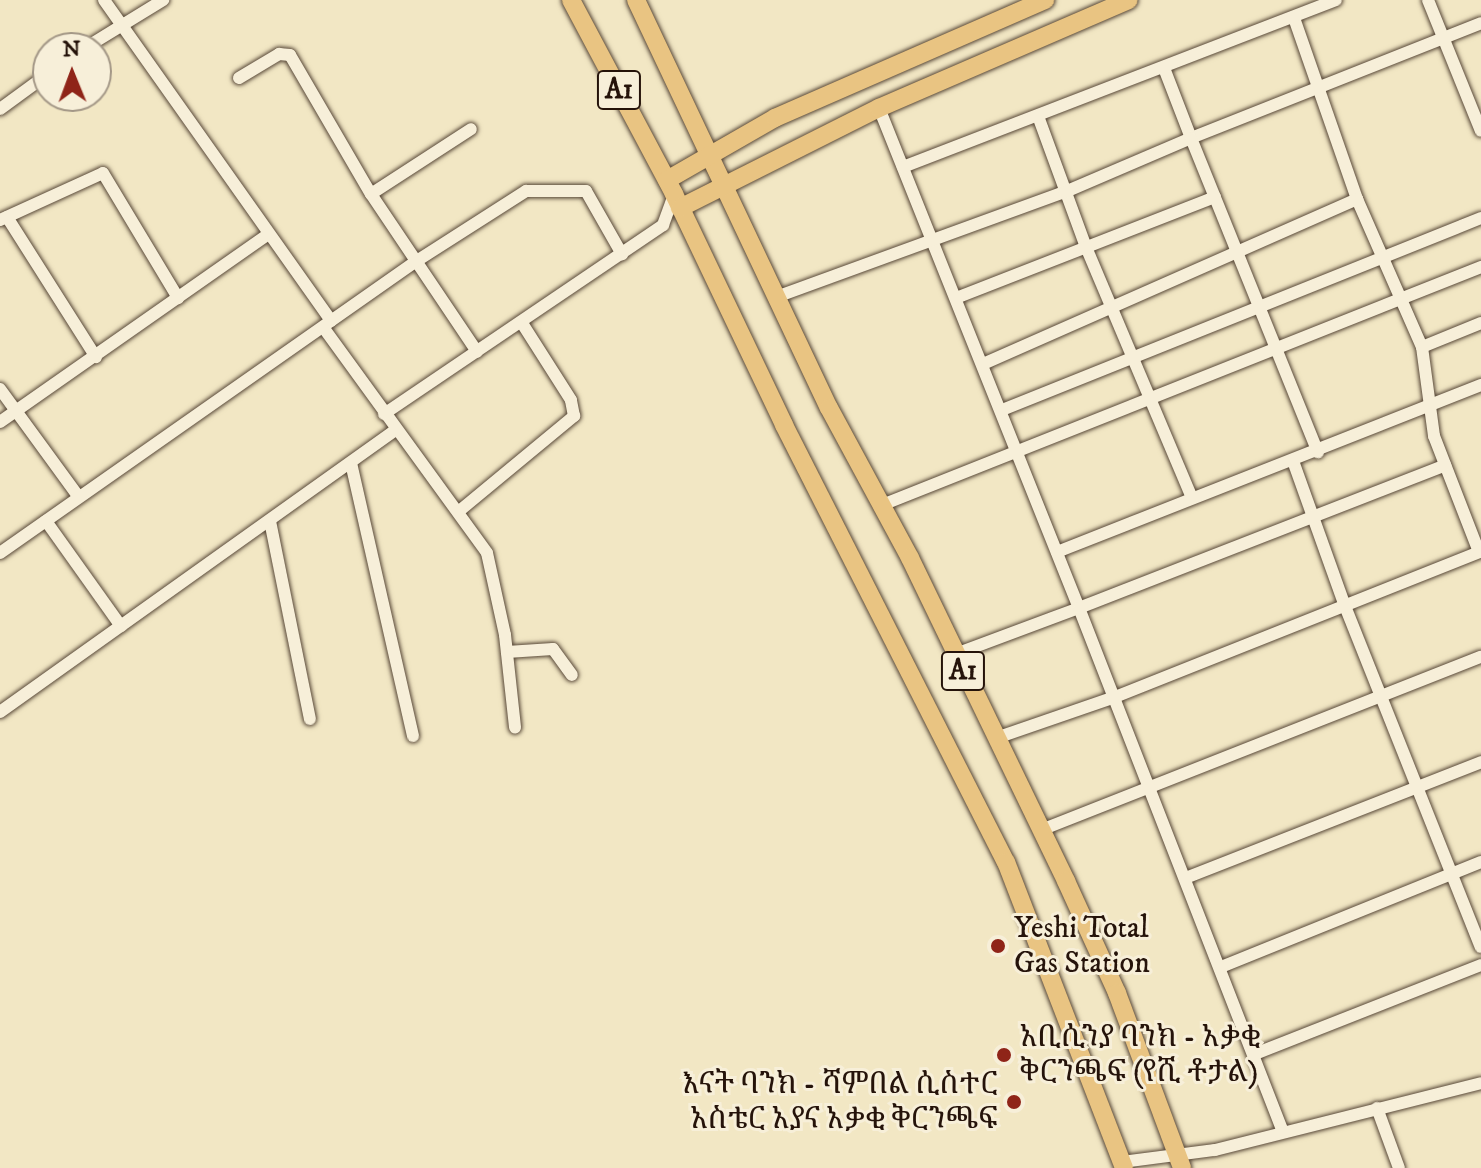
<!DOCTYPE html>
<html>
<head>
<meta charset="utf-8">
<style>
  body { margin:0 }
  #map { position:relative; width:1481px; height:1168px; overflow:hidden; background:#f2e7c4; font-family:"IM FELL DW Pica","Noto Serif Ethiopic",serif }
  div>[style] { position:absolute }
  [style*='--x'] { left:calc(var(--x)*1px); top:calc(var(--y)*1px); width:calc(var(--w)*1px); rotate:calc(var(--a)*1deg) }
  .roads { filter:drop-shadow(0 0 2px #584838) drop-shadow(0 0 2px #584838) }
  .minor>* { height:12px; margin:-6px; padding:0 6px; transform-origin:6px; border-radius:6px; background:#f7efd9 }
  .primary>* { height:18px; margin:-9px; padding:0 9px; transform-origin:9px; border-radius:9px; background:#e9c482 }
  .dots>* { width:22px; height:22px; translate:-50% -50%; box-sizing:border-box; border:4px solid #f7efd9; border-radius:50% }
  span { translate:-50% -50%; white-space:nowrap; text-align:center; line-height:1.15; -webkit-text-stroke:6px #f7efd9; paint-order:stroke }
  .shield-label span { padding:2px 6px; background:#f7efd9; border:2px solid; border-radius:6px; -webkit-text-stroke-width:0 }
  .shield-label { font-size:28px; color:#25130a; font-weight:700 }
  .poi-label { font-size:30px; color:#25130a }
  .left { translate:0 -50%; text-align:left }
  .right { translate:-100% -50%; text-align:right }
  .north { position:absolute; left:32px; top:32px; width:80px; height:80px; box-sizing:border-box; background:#f7efd9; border:2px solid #a39786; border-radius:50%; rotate:359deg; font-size:22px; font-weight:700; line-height:32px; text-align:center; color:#25130a }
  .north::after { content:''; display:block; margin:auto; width:28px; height:36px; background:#8f2418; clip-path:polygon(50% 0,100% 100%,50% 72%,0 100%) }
</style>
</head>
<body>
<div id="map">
  <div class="roads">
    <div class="minor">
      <div style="--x:104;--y:0;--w:393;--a:54.7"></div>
      <div style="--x:1428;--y:0;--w:141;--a:68"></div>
      <div style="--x:1294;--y:18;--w:192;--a:70.8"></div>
      <div style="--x:1357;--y:199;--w:162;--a:66.3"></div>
      <div style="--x:1422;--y:347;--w:90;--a:82.3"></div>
      <div style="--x:1434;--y:436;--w:124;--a:68.8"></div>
      <div style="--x:85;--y:48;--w:92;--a:-31.6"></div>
      <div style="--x:1164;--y:68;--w:75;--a:68.9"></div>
      <div style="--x:1191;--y:138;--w:312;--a:-21.6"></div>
      <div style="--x:239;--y:78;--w:47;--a:-31"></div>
      <div style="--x:279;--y:54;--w:11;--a:5"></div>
      <div style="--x:290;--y:55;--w:161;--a:59.8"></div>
      <div style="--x:371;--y:194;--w:190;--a:56.1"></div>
      <div style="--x:879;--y:108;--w:539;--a:68.2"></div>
      <div style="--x:1079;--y:608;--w:132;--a:159.6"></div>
      <div style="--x:0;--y:109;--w:59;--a:-36.1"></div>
      <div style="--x:1038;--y:116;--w:140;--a:69.9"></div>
      <div style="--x:1086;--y:247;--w:270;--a:67.1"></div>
      <div style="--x:903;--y:167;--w:464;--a:-21.1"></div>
      <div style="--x:371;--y:194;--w:119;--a:-33"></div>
      <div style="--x:7;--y:217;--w:166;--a:57.6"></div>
      <div style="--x:0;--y:220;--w:113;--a:-24.5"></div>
      <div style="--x:103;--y:173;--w:146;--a:59"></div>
      <div style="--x:776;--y:297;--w:307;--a:-20"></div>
      <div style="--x:1065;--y:192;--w:137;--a:-23.2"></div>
      <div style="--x:1191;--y:138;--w:339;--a:68"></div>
      <div style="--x:956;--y:298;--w:278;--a:-21.3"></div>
      <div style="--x:323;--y:327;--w:279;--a:54"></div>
      <div style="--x:487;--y:553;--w:84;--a:77.6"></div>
      <div style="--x:505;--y:635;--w:93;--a:83.8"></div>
      <div style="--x:1422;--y:347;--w:64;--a:-22.1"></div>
      <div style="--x:983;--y:364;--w:409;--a:-23.8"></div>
      <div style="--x:0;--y:389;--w:132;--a:53.9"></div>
      <div style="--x:1002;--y:410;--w:516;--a:-21.84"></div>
      <div style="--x:384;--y:414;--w:337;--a:-34.1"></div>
      <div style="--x:663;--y:225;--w:33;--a:-70"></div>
      <div style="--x:0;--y:422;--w:325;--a:-35"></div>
      <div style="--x:1293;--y:461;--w:154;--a:70.3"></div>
      <div style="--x:1345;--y:606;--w:367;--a:68.3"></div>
      <div style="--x:351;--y:463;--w:280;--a:77.2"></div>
      <div style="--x:882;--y:505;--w:645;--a:-21.67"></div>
      <div style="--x:458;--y:512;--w:151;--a:-39.6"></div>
      <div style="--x:574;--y:416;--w:16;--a:-101"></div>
      <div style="--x:571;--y:400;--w:91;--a:-122.5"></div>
      <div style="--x:46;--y:521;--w:129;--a:54.5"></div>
      <div style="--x:270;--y:521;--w:202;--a:78.6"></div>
      <div style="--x:1057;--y:552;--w:456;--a:-21.5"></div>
      <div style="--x:0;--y:553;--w:507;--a:-35.04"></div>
      <div style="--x:415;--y:262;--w:132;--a:-32.6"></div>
      <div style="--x:526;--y:191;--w:60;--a:0"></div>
      <div style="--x:586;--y:191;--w:73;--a:60.3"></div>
      <div style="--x:507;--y:652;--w:46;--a:-3.7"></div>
      <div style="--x:553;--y:649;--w:32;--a:54"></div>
      <div style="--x:0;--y:712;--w:486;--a:-35.5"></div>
      <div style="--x:996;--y:738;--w:126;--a:-19"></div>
      <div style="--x:1115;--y:697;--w:394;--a:-21.7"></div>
      <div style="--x:1041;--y:830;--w:473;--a:-21.5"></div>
      <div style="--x:1188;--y:877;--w:315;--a:-21.4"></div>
      <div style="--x:1221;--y:967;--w:280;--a:-22"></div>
      <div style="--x:1255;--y:1054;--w:243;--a:-21.5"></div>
      <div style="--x:1377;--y:1108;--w:64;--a:69.9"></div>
      <div style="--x:1283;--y:1132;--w:562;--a:-111.27"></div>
      <div style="--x:1079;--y:608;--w:393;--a:-21.3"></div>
      <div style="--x:1122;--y:1162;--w:94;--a:-7.4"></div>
      <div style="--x:1215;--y:1150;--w:274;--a:-14.1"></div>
    </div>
    <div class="primary">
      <div style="--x:571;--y:0;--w:220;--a:62"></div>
      <div style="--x:674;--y:194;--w:256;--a:64.5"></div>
      <div style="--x:784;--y:425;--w:490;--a:63.1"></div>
      <div style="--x:1006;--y:862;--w:328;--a:68.9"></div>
      <div style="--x:636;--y:0;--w:451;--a:64.7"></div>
      <div style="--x:829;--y:408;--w:170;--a:61.6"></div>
      <div style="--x:910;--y:558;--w:359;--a:64.2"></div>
      <div style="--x:1066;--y:881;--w:123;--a:65.5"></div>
      <div style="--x:1117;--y:993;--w:187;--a:69.6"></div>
      <div style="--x:667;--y:180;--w:125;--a:-29.9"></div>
      <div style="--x:775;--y:118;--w:295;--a:-23.6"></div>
      <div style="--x:680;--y:208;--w:223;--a:-26.7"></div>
      <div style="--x:879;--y:108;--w:272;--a:-23.4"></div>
    </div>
  </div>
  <div class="dots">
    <div style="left:998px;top:946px;background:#8f2418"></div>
    <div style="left:1004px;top:1055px;background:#8f2418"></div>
    <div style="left:1014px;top:1102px;background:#8f2418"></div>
  </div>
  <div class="shield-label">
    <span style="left:619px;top:90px">A1</span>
    <span style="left:963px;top:671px">A1</span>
  </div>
  <div class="poi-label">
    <span class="left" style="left:1014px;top:946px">Yeshi Total<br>Gas Station</span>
    <span class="left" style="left:1020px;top:1055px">አቢሲንያ ባንክ - አቃቂ<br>ቅርንጫፍ (የሺ ቶታል)</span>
    <span class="right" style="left:998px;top:1102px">እናት ባንክ - ሻምበል ሲስተር<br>አስቴር አያና አቃቂ ቅርንጫፍ</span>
  </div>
  <div class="north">N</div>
</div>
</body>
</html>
